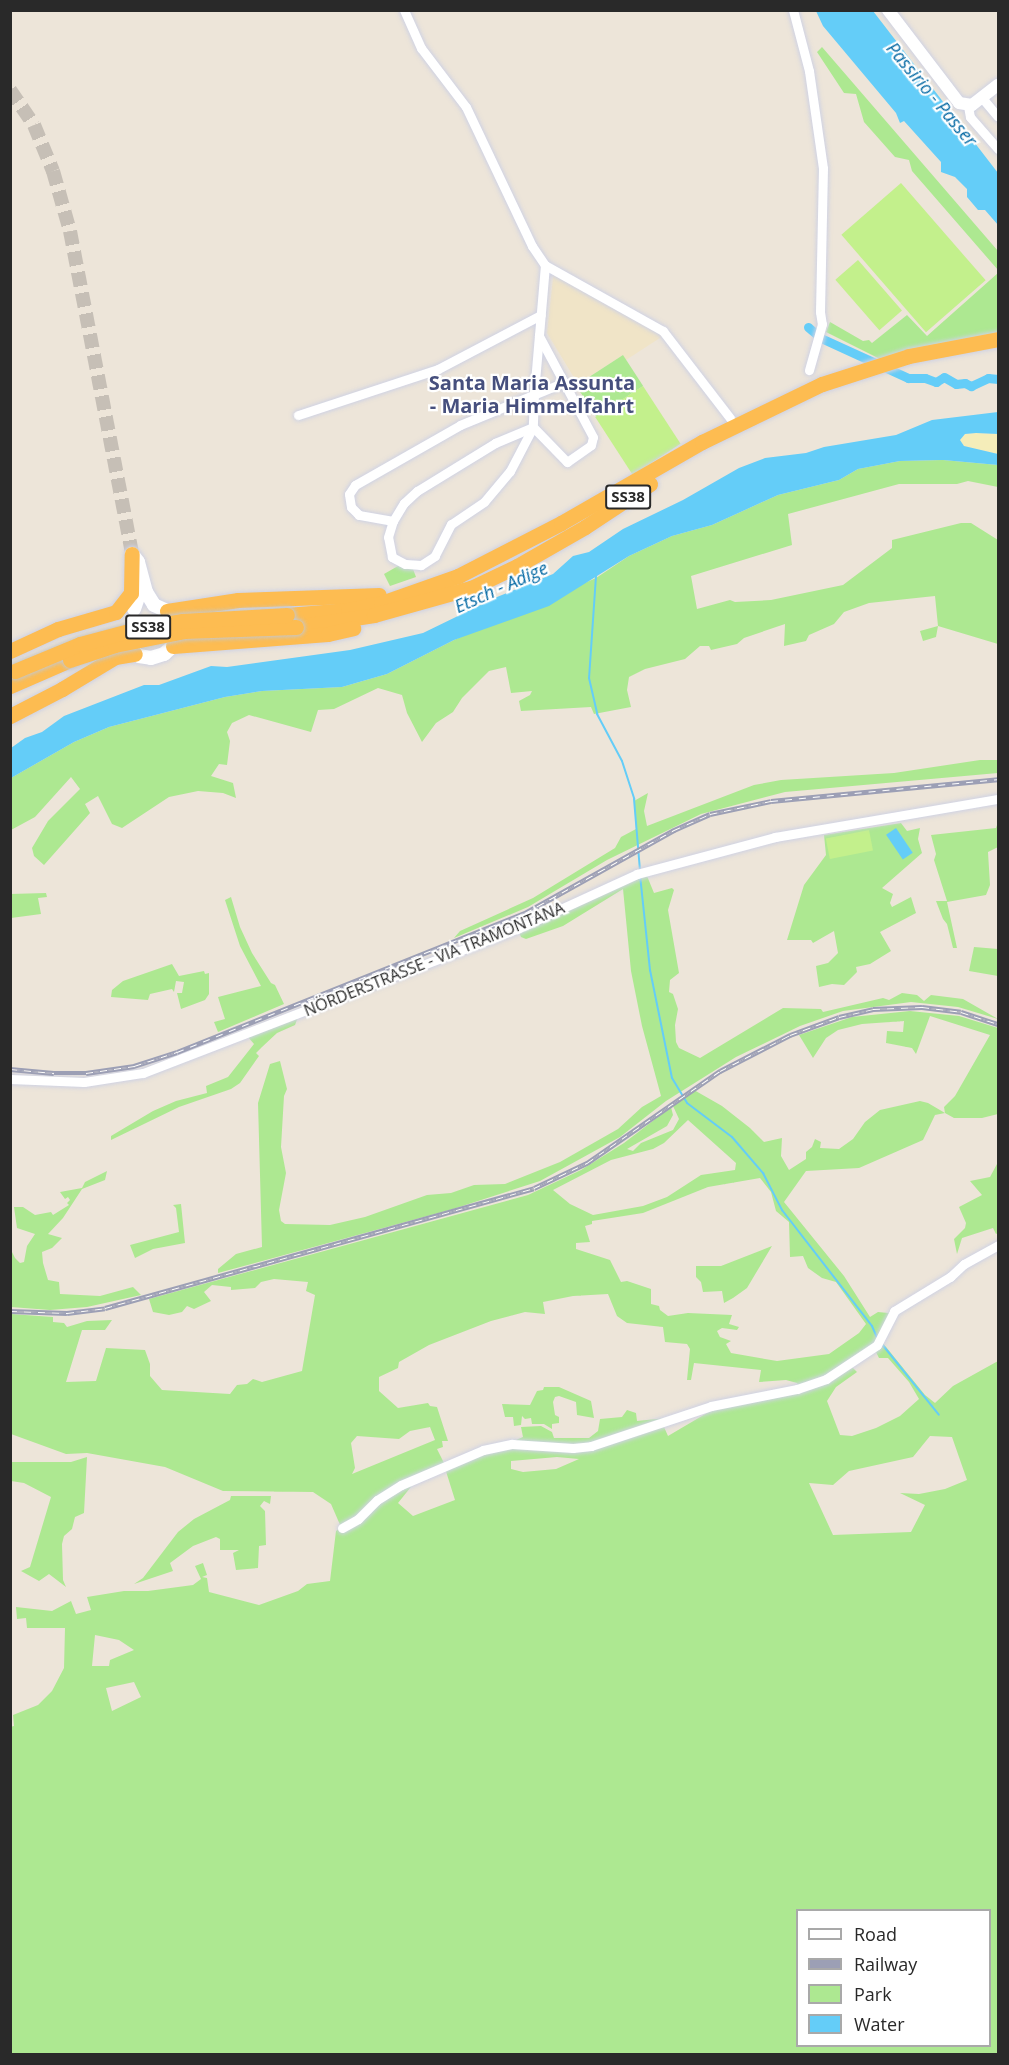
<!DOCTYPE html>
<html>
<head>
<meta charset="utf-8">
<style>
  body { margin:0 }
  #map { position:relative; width:1009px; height:2065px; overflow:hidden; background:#ede5d9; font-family:"Open Sans",sans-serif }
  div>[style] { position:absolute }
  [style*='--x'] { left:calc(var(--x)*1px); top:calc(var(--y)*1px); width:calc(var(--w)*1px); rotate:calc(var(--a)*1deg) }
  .education>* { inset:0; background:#f0e4c7 }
  .green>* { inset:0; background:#ade891; transform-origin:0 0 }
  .sand>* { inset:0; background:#f5edb9 }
  .pitch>* { inset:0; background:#c3f08c; transform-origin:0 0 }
  .water>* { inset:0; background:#64cdf8; transform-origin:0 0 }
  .stream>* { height:2px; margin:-1px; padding:0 1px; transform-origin:1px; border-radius:1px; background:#64cdf8 }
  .canal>* { height:9px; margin:-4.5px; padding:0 4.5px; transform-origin:4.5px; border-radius:4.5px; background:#64cdf8 }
  .secondary-tunnel>* { height:14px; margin-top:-7px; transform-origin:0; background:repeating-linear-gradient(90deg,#c6bfb6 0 14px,transparent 0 21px) }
  .roads { filter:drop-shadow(0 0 2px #cfd2e3) drop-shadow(0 0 2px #cfd2e3) }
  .minor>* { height:9px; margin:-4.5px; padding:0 4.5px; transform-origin:4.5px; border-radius:4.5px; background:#fff }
  .tertiary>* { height:12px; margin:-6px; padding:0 6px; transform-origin:6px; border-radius:6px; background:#fff }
  .secondary>* { height:14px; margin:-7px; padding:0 7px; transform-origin:7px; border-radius:7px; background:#fff }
  .trunk>* { height:15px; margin:-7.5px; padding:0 7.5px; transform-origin:7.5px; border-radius:7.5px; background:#fdbc51 }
  .rail>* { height:4.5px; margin-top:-2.25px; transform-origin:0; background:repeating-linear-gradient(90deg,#fff 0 7px,#9c9fb5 0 14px); box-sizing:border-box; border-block:2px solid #9c9fb5 }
  .bridges { filter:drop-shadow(0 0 2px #c7c7c7) drop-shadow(0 0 2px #c7c7c7) }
  .trunk-bridge>* { height:15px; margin:-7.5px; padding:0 7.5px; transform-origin:7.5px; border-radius:7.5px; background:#fdbc51 }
  span { translate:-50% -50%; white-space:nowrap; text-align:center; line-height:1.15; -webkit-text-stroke:4.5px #fff; paint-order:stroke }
  .shield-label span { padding:2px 4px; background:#fff; border:2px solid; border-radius:4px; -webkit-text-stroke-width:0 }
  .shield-label { font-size:15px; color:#292929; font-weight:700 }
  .street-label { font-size:16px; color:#292929 }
  .water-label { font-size:18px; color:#0368a3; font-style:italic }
  .quarter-label { font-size:20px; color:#464f7d; font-weight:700 }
  .frame { position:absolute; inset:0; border:12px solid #292929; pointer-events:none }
  .legend { position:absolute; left:796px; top:1909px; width:195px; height:138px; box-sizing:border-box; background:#fff; border:2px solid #a9a9a9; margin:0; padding:8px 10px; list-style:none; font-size:18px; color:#292929 }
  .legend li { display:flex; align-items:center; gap:12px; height:30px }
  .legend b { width:30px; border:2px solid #a9a9a9 }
</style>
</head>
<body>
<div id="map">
  <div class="education">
    <div style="clip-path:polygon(554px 269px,666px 334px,626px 360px,623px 355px,578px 384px,547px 333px)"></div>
  </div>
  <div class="green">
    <div style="clip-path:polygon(822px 47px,998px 251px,998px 270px,912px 171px,909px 160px,895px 157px,864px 122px,856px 94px,844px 93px,817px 52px)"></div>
    <div style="clip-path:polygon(998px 273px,998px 334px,880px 359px,826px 332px,830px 322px,863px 341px,869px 340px,872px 343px,907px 315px,927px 336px)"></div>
    <div style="left:623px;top:355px;width:37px;height:56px;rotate:57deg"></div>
    <div style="clip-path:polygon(943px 460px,998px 465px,998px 487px,968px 481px,957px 484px,899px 484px,788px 514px,792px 545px,691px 576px,697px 609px,730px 600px,735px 602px,771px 600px,843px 585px,892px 548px,892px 540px,961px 523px,971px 523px,998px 540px,998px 644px,938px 626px,936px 637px,923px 641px,920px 631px,938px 626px,935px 596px,869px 603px,844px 612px,834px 624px,809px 635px,806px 641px,784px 646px,785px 624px,744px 638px,737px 644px,711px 650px,709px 646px,700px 646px,685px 659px,645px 669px,629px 677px,627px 690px,631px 707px,594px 714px,591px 707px,521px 711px,519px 701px,530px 695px,532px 691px,511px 693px,506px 667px,489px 671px,462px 698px,453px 712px,436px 723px,422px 742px,407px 713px,402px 695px,378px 688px,334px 709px,318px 710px,311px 732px,249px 715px,232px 723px,227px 732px,230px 741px,227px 765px,219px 764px,211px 776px,233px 783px,236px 798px,223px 793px,198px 791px,169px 797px,122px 828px,112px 824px,98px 796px,85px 804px,90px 813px,44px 865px,34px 856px,32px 848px,48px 821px,80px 789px,71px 777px,35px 817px,11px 830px,11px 778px,74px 742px,109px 727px,225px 697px,262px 691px,342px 687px,387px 674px,454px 640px,596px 578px,629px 556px,672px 536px,712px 525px,778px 495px,839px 480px,858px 469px,900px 461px)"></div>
    <div style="clip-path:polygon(398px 566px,413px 569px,416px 577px,390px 586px,384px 574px)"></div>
    <div style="clip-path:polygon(980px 760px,998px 760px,998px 773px,785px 792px,701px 814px,607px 860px,528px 907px,454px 938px,460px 931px,533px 898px,615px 848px,621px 837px,636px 829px,634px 801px,648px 793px,644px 811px,647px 826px,754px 785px,781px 780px,894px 773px)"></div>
    <div style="clip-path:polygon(998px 822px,998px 847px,988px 852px,990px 885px,986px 895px,947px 902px,957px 948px,953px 948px,947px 924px,943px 919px,936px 901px,947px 901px,934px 860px,936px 854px,931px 835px,996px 828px)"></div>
    <div style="clip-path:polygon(901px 823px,907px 831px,920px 828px,918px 839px,922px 853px,882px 888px,893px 894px,890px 903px,892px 907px,911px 897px,916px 913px,880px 932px,891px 951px,870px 964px,856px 967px,857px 972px,844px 985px,832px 984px,819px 987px,816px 966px,828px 963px,838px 953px,834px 931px,813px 943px,811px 940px,787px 940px,804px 885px,826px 855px,824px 835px)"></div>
    <div style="clip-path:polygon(647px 876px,654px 893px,672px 888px,674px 890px,668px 910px,679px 973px,670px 980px,669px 992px,673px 994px,678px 1009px,675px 1025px,676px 1042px,679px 1048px,700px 1058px,783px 1008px,821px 1009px,823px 1012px,883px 998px,889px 1000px,902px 993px,917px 995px,924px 1001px,931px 995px,963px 999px,998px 1019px,958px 1007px,911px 1002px,843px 1011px,800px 1026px,736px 1057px,666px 1101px,620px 1137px,540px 1181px,453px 1209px,218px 1273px,218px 1269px,236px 1254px,262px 1247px,258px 1103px,270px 1064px,280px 1061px,287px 1089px,284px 1096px,281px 1147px,286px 1173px,279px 1210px,281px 1221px,285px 1224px,330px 1225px,365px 1217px,427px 1195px,451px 1193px,474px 1185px,505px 1184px,560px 1162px,618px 1129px,642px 1107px,661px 1096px,642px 1026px,631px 971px,623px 889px,563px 926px,526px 939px,521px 937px,519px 932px,636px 878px)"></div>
    <div style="clip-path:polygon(46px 893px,47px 897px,38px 898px,41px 914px,11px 918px,10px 894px)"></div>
    <div style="clip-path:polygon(231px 897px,240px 927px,252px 953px,271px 983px,275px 985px,284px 1004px,218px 1032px,214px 1022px,225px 1019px,218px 997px,261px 986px,240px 946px,225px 900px)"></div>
    <div style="clip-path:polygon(974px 947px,998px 949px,998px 976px,969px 971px)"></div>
    <div style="clip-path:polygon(172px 964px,179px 976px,204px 971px,205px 974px,209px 973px,209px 994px,205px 1000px,181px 1009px,177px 993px,182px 993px,184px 982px,176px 981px,174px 992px,172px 989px,150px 994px,148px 1000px,111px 997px,112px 990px,123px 981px)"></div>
    <div style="clip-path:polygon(evenodd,910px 1011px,959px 1016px,998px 1028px,998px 1114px,982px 1118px,954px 1118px,945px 1113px,935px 1115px,923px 1140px,859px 1168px,806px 1171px,784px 1202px,844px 1276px,870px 1317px,878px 1312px,898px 1314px,882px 1342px,925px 1395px,935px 1403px,953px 1386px,998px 1361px,998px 2054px,11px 2054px,10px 1727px,14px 1726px,13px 1715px,38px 1705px,52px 1691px,64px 1668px,65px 1628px,27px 1628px,26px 1618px,17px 1619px,16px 1607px,52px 1611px,71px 1601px,76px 1614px,91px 1610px,87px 1597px,124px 1591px,148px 1591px,193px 1585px,201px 1579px,195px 1566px,203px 1563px,207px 1575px,202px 1577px,207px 1578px,209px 1592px,259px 1605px,298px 1591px,307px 1584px,330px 1581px,336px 1531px,341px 1527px,331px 1504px,313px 1492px,223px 1491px,165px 1467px,87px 1453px,66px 1454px,11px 1434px,11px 1314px,53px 1317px,53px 1322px,64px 1323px,67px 1327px,87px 1321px,112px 1320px,105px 1330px,82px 1330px,66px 1382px,96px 1381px,106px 1348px,145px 1350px,150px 1364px,150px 1376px,162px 1390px,230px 1394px,237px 1385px,247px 1384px,253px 1379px,262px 1382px,302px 1371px,315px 1295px,306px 1291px,308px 1282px,274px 1279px,261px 1282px,255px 1288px,231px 1290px,231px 1287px,212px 1285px,204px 1292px,211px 1301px,194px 1309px,187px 1306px,182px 1312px,169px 1315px,153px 1312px,149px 1299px,528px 1195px,581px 1170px,624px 1143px,671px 1107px,673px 1115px,667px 1126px,627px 1149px,633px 1151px,641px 1143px,673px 1130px,679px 1119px,673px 1106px,694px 1090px,722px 1106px,750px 1128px,764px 1142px,782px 1138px,781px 1156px,789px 1170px,806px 1159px,806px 1152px,812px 1147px,815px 1139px,821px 1142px,820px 1148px,839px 1149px,853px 1139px,865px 1122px,880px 1110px,920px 1101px,928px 1103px,945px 1113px,944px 1107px,955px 1096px,990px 1035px,930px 1016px,916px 1054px,912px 1048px,886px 1043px,887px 1031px,903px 1032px,904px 1021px,862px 1024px,838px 1030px,826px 1038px,813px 1058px,799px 1035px,852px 1017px,910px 1011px,688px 1120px,736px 1163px,735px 1170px,701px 1175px,667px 1197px,643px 1206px,593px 1215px,570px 1204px,553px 1190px,611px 1160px,653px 1149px,664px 1143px,688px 1120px,910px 1011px,760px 1178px,771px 1192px,776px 1211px,789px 1222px,790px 1257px,803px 1256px,808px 1268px,822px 1278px,836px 1282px,866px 1324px,859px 1333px,829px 1354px,777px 1361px,731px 1353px,726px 1344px,731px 1341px,720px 1337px,717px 1331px,722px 1328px,737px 1330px,739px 1327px,729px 1324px,732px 1315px,688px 1313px,668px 1316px,660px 1310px,659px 1306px,651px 1304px,651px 1289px,627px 1281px,621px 1282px,610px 1260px,576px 1249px,576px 1243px,590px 1242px,585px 1226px,592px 1224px,592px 1221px,643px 1213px,708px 1187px,760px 1178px,910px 1011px,608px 1294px,617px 1316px,627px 1323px,663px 1327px,665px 1342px,687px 1344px,690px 1349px,687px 1380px,691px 1380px,694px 1363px,761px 1370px,759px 1382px,786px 1380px,797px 1383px,800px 1388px,826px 1380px,824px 1385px,712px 1410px,668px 1436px,664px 1427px,594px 1448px,676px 1417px,637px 1421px,636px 1413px,627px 1410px,622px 1417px,600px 1419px,598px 1431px,589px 1438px,554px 1438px,552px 1432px,541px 1426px,521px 1427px,523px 1437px,516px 1440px,445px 1465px,437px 1449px,443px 1447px,442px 1441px,448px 1441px,437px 1407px,430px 1406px,428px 1403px,398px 1408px,379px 1391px,379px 1377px,398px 1368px,399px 1362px,429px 1345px,491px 1321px,525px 1312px,545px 1314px,543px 1302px,573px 1296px,608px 1294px,910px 1011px,877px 1346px,876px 1352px,879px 1358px,888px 1358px,909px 1382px,919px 1399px,900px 1416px,876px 1428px,852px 1436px,840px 1435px,827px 1401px,836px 1387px,857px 1372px,850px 1365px,877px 1346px,910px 1011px,430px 1427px,435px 1440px,352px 1474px,355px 1468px,351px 1443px,357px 1436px,399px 1439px,410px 1431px,430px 1427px,910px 1011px,930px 1436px,952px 1437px,967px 1480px,945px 1489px,919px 1494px,900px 1493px,925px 1505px,911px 1532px,833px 1535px,809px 1483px,833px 1485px,849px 1471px,913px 1457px,930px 1436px,910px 1011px,557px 1457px,579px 1459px,556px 1469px,523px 1472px,511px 1469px,511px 1461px,557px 1457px,910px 1011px,444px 1465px,455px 1500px,413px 1516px,398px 1503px,414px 1483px,444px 1465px,910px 1011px,95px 1635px,119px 1640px,134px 1650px,110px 1660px,109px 1666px,92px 1666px,95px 1635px,910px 1011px,134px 1682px,141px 1697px,112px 1711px,106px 1688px,134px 1682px,910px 1011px,798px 1910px,990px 1910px,990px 2046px,798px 2046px,798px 1910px)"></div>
    <div style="clip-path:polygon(298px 1017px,295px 1025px,277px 1033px,262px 1047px,256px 1053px,259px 1056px,240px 1083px,231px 1089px,179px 1107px,111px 1140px,111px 1136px,153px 1111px,176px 1101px,207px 1093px,206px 1086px,228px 1077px,254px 1044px,248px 1037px)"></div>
    <div style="clip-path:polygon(997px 1142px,998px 1233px,996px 1234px,993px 1228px,962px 1238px,957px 1254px,954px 1239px,965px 1228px,966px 1223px,959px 1207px,982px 1195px,970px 1181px,990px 1177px,997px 1164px)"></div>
    <div style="clip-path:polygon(107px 1171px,105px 1180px,82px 1189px,63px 1218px,48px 1234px,62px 1238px,52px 1248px,42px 1252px,43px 1263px,48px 1280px,59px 1282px,60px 1294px,100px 1296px,133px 1287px,141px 1295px,87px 1307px,50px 1310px,11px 1307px,11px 1250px,15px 1258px,20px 1263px,24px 1262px,27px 1246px,35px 1234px,17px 1228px,14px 1207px,23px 1207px,35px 1215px,51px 1212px,53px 1215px,69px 1205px,67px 1203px,70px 1200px,68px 1197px,65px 1199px,60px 1192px,82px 1188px,85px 1182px)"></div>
    <div style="clip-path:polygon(181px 1204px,185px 1243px,153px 1249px,135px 1258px,130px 1245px,179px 1232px,176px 1208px,173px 1205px)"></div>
    <div style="clip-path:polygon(772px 1246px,747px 1288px,733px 1298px,724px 1303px,722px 1291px,703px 1292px,701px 1282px,696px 1277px,696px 1266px,721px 1266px)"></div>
    <div style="clip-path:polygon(544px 1387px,559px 1387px,591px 1401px,594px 1418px,577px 1415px,576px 1402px,559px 1396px,555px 1397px,553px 1402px,555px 1415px,559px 1417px,559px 1423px,552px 1424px,552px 1429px,544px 1424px,532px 1424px,531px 1418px,525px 1419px,522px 1416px,521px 1425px,514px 1426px,513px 1417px,505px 1417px,502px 1404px,530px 1405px,537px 1391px,543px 1390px)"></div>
    <div style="clip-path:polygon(87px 1457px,84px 1513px,75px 1517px,72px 1529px,64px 1536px,62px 1544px,63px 1580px,66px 1587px,49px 1574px,39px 1581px,21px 1571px,30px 1567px,51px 1497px,24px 1483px,11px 1481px,11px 1462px,71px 1462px)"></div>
    <div style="clip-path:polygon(231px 1496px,271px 1496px,270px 1504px,264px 1501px,260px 1506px,265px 1511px,266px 1545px,259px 1546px,258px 1568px,236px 1570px,233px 1553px,239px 1550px,220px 1550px,220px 1539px,216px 1537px,193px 1546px,170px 1563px,173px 1571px,134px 1584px,143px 1578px,178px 1532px,194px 1519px,230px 1500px)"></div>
  </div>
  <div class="sand">
    <div style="clip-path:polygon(976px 433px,998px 434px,998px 454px,964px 446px,960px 440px,965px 434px)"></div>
  </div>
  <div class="pitch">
    <div style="left:901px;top:183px;width:129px;height:79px;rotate:49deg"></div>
    <div style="left:858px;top:260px;width:67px;height:30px;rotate:49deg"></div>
    <div style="left:643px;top:386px;width:69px;height:57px;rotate:57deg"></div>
    <div style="left:869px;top:830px;width:21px;height:44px;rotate:79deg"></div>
  </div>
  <div class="water">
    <div style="clip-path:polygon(816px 11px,873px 11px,998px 173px,998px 225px,985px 210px,978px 210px,967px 197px,967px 189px,955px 177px,941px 172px,941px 162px,904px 121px,900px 123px,896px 113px,823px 26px)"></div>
    <div style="clip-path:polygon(998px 412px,998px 434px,976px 433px,965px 434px,960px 440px,964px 446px,998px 454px,998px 465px,943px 460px,900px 461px,858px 469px,839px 480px,778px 495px,712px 525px,672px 536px,629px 556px,549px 606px,454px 640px,387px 674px,342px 687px,262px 691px,225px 697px,109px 727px,74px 742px,11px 778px,11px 748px,25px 738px,42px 732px,64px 716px,144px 685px,159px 685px,211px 666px,227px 667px,350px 650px,423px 633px,497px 597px,553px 574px,573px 556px,589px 552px,623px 529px,683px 500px,739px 468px,765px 458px,806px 453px,824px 447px,896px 435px,932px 420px)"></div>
    <div style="left:896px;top:828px;width:30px;height:12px;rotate:56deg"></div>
  </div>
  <div class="stream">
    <div style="--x:596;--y:576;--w:102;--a:93.9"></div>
    <div style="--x:589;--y:678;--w:37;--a:77"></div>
    <div style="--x:597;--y:714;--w:53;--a:62"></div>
    <div style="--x:622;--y:761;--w:40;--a:72"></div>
    <div style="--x:634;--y:799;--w:71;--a:85.2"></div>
    <div style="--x:640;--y:875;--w:96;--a:84"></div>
    <div style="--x:650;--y:970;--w:110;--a:78.5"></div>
    <div style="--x:672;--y:1078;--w:29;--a:59"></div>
    <div style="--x:687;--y:1103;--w:56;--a:37.1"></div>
    <div style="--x:732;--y:1137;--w:48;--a:49.3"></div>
    <div style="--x:763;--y:1173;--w:42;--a:62.8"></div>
    <div style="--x:782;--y:1210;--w:147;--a:52.2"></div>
    <div style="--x:872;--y:1326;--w:13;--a:67"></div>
    <div style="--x:881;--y:1343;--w:92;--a:51.1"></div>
  </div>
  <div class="canal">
    <div style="--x:808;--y:327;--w:11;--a:41"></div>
    <div style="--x:823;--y:339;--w:94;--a:24.6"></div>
    <div style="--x:908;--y:378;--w:17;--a:0"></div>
    <div style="--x:925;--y:378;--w:12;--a:20"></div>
    <div style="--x:936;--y:382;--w:9;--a:-32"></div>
    <div style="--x:944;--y:377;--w:14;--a:30"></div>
    <div style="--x:956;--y:384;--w:9;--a:-6"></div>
    <div style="--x:965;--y:383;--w:7;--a:27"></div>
    <div style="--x:971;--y:386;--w:19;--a:-25"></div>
    <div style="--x:988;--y:378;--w:10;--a:6"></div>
  </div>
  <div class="secondary-tunnel">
    <div style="--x:10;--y:90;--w:42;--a:55.6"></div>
    <div style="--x:34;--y:125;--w:50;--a:67.6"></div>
    <div style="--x:53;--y:171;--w:62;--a:74.2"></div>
    <div style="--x:70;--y:231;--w:329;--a:79.1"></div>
  </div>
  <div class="roads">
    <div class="minor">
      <div style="--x:404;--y:10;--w:42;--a:65.9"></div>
      <div style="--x:421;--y:48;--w:74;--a:52.7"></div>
      <div style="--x:466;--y:107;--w:154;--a:64.6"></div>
      <div style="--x:532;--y:246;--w:23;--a:56"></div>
      <div style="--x:545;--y:265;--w:128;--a:94.9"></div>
      <div style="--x:534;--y:393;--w:34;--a:92"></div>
      <div style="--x:533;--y:427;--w:49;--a:45.8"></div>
      <div style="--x:567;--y:462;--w:29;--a:-35"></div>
      <div style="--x:591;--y:445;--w:8;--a:-76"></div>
      <div style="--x:593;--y:437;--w:115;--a:-118.1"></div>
      <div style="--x:793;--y:10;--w:63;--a:75.3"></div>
      <div style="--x:809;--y:71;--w:98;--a:81.8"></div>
      <div style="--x:823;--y:168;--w:144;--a:91.2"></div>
      <div style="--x:820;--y:312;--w:12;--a:81"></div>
      <div style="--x:822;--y:324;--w:48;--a:105.8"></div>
      <div style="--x:983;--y:99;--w:23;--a:50"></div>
      <div style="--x:968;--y:106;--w:11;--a:80"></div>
      <div style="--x:970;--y:117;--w:43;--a:48.8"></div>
      <div style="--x:545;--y:265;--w:135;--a:29.2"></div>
      <div style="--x:663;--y:331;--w:110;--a:52.4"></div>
      <div style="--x:298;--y:415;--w:147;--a:-18.2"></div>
      <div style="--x:438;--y:369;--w:116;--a:-27.7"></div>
      <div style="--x:533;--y:427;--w:50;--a:117.6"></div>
      <div style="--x:510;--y:471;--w:40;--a:130"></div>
      <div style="--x:484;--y:502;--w:40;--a:146"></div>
      <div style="--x:451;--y:524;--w:36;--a:117"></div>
      <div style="--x:435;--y:556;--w:17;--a:147"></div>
      <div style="--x:421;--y:565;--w:16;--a:-176"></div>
      <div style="--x:405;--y:564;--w:15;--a:-152"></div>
      <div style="--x:392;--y:557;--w:20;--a:-101"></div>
      <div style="--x:388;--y:537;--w:17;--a:-73"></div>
      <div style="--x:393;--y:521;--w:21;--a:-59"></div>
      <div style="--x:404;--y:503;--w:18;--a:-43"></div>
      <div style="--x:417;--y:491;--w:92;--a:-31.6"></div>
      <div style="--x:495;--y:443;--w:41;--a:-22.8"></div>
      <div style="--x:393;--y:521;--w:35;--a:-170"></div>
      <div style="--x:359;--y:515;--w:11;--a:-135"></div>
      <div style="--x:351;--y:507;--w:13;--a:-99"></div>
      <div style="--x:349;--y:494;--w:11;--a:-56"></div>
      <div style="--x:355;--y:485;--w:121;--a:-29.7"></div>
      <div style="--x:460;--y:425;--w:113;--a:-22.3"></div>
      <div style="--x:10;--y:1079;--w:74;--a:2.3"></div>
      <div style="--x:84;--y:1082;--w:60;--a:-8.7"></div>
      <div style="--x:143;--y:1073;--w:401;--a:-21.1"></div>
      <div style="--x:517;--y:929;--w:132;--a:-24.6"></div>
      <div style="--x:637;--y:874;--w:143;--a:-15"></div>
      <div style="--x:775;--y:837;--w:226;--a:-9.7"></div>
      <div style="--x:342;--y:1528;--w:18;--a:-29"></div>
      <div style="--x:358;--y:1519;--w:27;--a:-45"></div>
      <div style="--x:377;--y:1500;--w:28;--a:-32"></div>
      <div style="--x:401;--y:1485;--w:89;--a:-23.1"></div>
      <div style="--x:483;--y:1450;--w:30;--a:-12"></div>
      <div style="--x:512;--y:1444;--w:61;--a:3.8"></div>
      <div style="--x:573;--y:1448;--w:18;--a:-6"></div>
      <div style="--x:591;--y:1446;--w:126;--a:-18.4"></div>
      <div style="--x:711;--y:1406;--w:88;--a:-11.2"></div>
      <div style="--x:797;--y:1389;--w:31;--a:-19"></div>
      <div style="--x:826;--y:1379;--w:61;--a:-33.7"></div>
      <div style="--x:877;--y:1345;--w:38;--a:-63"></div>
      <div style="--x:894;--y:1311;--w:66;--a:-31.3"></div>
      <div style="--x:950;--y:1277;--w:19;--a:-43"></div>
      <div style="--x:964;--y:1264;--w:39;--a:-29"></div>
    </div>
    <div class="tertiary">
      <div style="--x:888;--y:10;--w:117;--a:52.6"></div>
      <div style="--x:959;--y:103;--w:13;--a:9"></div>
      <div style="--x:972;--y:105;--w:33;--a:-38"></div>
    </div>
    <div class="secondary">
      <div style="--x:132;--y:554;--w:10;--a:53"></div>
      <div style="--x:138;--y:562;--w:31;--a:75"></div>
      <div style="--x:146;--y:592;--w:15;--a:58"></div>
      <div style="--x:154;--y:605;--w:14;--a:25"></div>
      <div style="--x:134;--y:609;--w:18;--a:-71"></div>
      <div style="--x:140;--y:592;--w:9;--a:-103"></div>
      <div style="--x:128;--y:647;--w:14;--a:39"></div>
      <div style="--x:139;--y:656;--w:12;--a:9"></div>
      <div style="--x:151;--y:658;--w:14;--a:-17"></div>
      <div style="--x:164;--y:654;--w:12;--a:-42"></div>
    </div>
    <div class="trunk">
      <div style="--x:167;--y:611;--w:72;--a:-8.8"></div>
      <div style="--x:238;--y:600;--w:141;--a:-2"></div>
      <div style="--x:287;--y:615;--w:61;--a:-4.7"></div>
      <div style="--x:348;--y:610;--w:34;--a:-12"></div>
      <div style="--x:381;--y:603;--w:82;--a:-19.3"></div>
      <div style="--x:458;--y:576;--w:116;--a:-27.2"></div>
      <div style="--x:561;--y:523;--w:163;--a:-29.9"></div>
      <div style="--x:702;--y:442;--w:133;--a:-25.8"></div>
      <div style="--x:822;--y:384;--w:91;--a:-17.8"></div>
      <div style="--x:909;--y:356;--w:91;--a:-10.8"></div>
      <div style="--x:296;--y:627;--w:79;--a:-8.7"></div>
      <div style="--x:374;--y:615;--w:101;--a:-15.6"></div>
      <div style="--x:471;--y:588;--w:51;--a:-25.6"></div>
      <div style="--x:517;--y:566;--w:78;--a:-29.8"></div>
      <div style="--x:585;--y:527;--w:78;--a:-33.5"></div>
      <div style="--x:173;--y:646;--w:155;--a:-4.4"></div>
      <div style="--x:328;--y:634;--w:26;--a:-13"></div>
      <div style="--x:10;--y:651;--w:53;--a:-24.6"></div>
      <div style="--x:58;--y:629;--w:60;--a:-16.3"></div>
      <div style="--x:116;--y:612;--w:24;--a:-52"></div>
      <div style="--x:131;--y:593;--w:39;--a:-89"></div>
      <div style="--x:10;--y:686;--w:65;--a:-23.4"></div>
      <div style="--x:10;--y:716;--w:59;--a:-27.4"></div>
      <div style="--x:62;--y:689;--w:62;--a:-31.1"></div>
      <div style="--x:115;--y:657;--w:20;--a:-9"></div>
    </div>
  </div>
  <div class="rail">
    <div style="--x:10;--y:1069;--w:44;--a:5.2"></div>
    <div style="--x:54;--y:1073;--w:32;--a:0"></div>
    <div style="--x:86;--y:1073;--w:49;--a:-8.3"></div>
    <div style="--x:134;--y:1066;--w:45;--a:-18"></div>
    <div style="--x:177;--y:1052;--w:375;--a:-21.8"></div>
    <div style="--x:525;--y:913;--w:171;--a:-29.1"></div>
    <div style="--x:674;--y:830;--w:39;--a:-24"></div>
    <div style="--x:710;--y:814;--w:62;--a:-12"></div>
    <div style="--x:771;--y:801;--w:228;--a:-5.5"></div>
    <div style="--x:10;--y:1311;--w:57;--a:2"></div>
    <div style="--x:67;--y:1313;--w:38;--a:-7"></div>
    <div style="--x:105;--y:1308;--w:445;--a:-15.6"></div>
    <div style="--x:534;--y:1188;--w:59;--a:-25.3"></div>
    <div style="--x:587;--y:1163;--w:162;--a:-34.7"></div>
    <div style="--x:720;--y:1071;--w:79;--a:-27.2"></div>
    <div style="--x:790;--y:1035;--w:52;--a:-20.2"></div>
    <div style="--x:839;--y:1017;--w:35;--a:-13"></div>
    <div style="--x:873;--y:1009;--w:49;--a:-2.3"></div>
    <div style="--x:922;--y:1007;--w:39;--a:7"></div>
    <div style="--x:961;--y:1012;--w:39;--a:18"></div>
  </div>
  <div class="bridges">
    <div class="trunk-bridge">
      <div style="--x:70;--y:660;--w:47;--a:-18.4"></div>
      <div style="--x:115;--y:645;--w:70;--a:-11.5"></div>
      <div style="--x:184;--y:631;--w:112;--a:-2"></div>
      <div style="--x:15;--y:671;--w:70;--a:-22.6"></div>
      <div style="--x:80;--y:644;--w:66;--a:-14.9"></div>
      <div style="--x:144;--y:627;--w:38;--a:-9"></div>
      <div style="--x:182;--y:621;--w:105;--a:-3.3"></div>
    </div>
  </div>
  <div class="shield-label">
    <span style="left:628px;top:497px">SS38</span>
    <span style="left:148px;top:627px">SS38</span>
  </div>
  <div class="street-label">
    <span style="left:434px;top:959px;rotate:-22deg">NÖRDERSTRASSE - VIA TRAMONTANA</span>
  </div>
  <div class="water-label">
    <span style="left:932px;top:94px;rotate:50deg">Passirio - Passer</span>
    <span style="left:501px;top:587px;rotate:-24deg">Etsch - Adige</span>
  </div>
  <div class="quarter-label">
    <span style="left:532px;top:394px">Santa Maria Assunta<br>- Maria Himmelfahrt</span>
  </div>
  <div class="frame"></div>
  <ul class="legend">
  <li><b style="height:8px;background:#fff"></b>Road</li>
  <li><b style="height:8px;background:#9c9fb5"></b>Railway</li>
  <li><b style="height:16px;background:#ade891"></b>Park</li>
  <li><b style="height:16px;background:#64cdf8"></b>Water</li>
  </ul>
</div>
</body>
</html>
